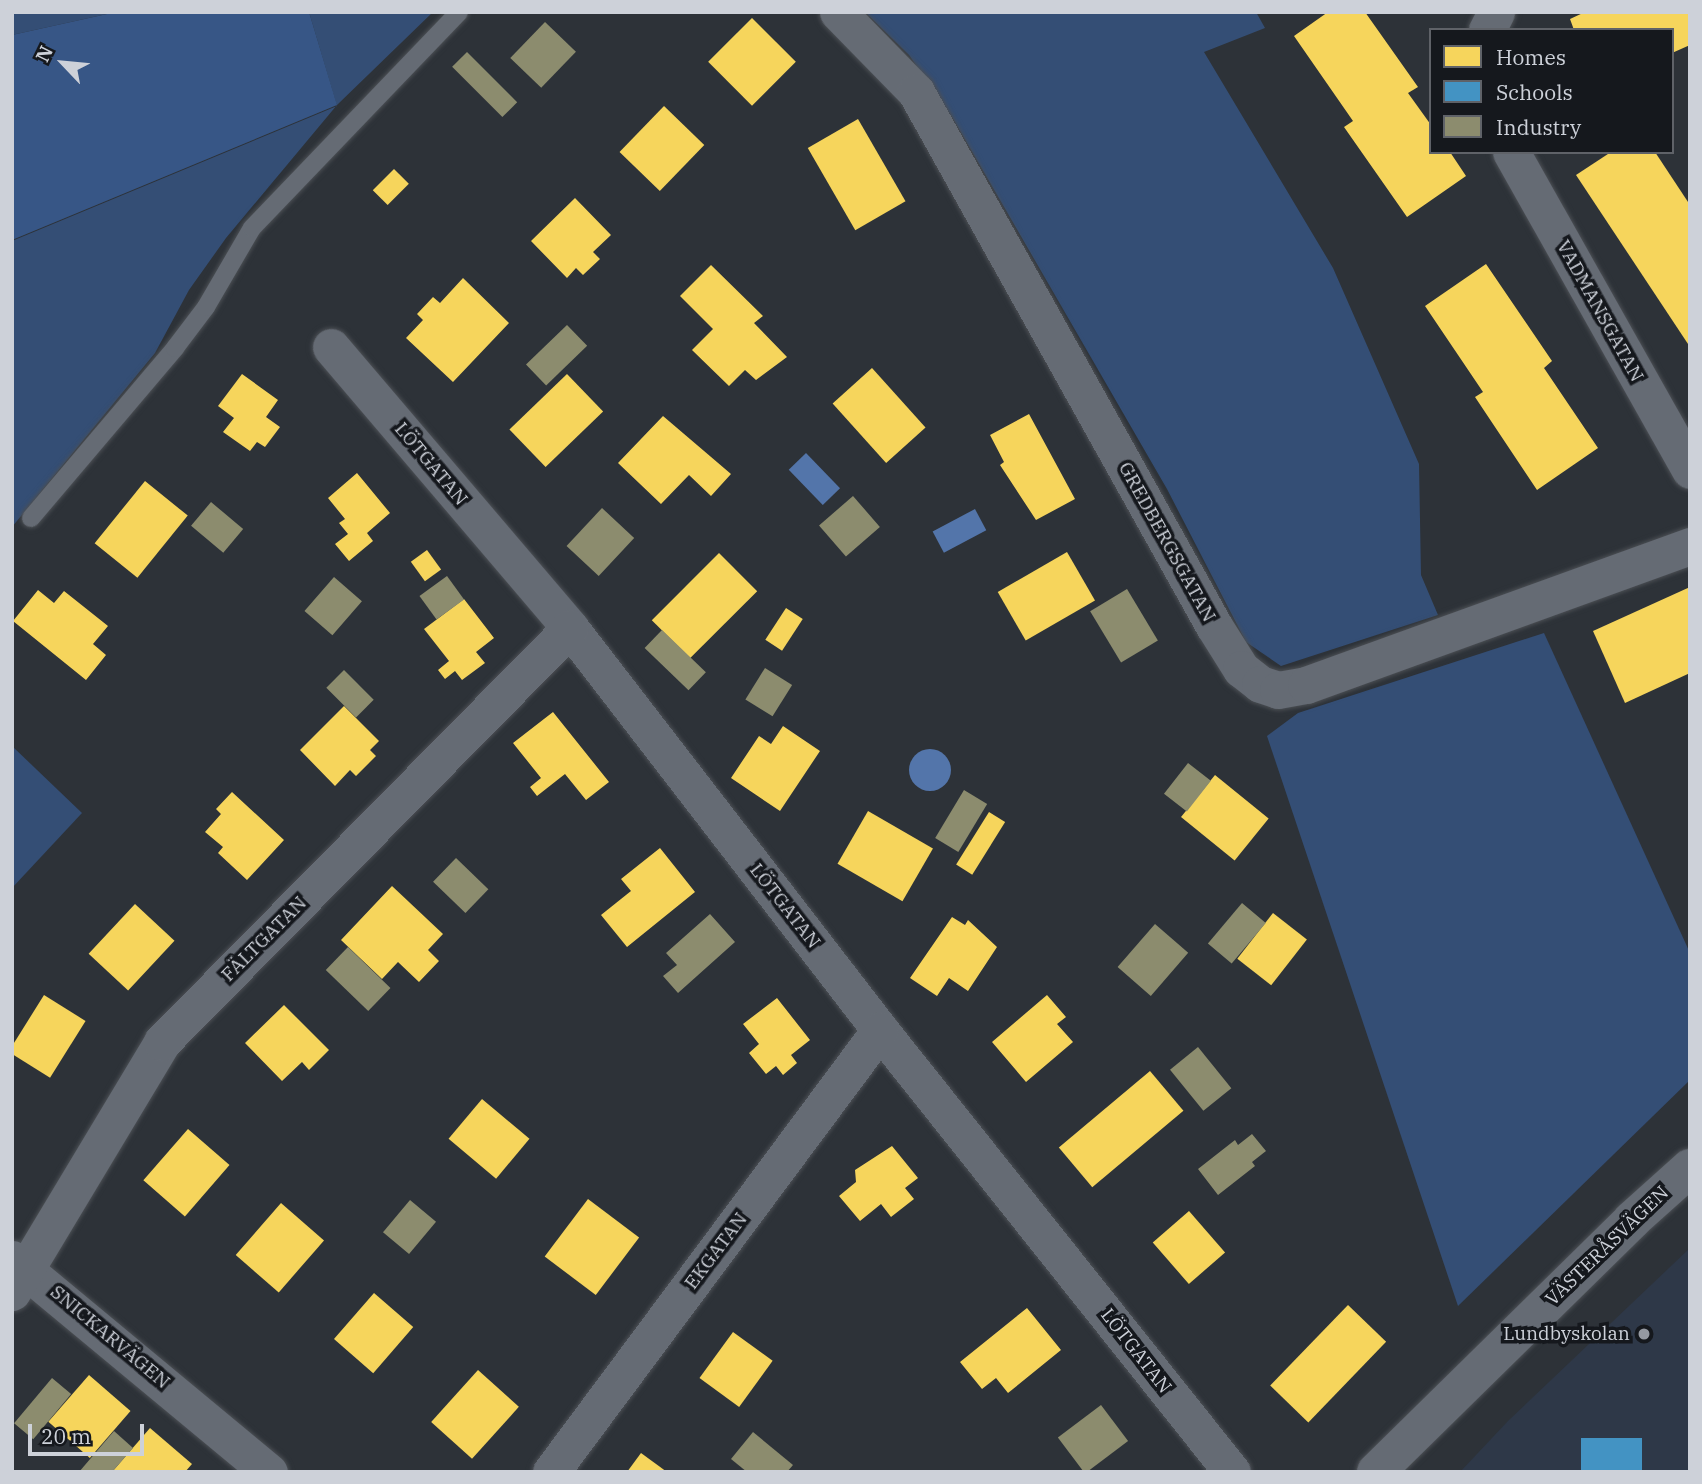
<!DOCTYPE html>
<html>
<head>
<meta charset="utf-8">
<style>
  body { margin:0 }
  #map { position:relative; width:1702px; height:1484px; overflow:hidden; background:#2d3238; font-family:"IBM Plex Serif",serif }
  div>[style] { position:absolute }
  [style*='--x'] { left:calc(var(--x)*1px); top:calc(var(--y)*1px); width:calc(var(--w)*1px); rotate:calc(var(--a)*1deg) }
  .built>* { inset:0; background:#2e3848 }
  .green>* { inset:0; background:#344e75 }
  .forest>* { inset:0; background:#375686 }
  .water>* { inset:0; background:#5375aa; transform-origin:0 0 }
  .round { border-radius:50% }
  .homes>* { inset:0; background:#f6d55c; transform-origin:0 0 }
  .schools>* { inset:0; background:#4393c3; transform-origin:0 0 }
  .industry>* { inset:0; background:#8c8c6e; transform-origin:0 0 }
  .roads { filter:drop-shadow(0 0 2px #4b4f54) drop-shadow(0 0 2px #4b4f54) }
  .service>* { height:18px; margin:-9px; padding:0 9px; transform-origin:9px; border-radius:9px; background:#656b74 }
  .minor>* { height:37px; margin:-18.5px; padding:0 18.5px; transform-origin:18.5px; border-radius:18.5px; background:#656b74 }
  .tertiary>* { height:38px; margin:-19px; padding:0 19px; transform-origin:19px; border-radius:19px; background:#656b74 }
  .dots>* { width:19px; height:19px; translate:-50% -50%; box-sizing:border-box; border:4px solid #15181d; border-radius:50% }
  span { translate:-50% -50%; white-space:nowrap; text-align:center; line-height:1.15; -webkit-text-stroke:7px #15181d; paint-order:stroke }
  .street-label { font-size:19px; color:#cdd1d9 }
  .poi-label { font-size:19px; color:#cdd1d9 }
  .right { translate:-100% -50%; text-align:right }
  .frame { position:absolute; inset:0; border:14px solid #cdd1d9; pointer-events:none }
  .legend { position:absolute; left:1429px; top:28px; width:245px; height:126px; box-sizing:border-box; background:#15181d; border:2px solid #5f6268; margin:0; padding:9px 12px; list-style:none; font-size:21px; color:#cdd1d9 }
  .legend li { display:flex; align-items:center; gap:14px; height:35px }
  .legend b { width:35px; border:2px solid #5f6268 }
  .north { position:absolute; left:28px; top:28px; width:70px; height:70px; -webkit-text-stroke:5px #15181d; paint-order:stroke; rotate:296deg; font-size:19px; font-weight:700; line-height:28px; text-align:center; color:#cdd1d9 }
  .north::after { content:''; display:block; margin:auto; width:24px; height:32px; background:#cdd1d9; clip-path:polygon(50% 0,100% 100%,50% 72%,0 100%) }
  .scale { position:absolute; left:28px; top:1424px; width:116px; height:32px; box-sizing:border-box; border:4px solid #cdd1d9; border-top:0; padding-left:9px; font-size:21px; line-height:24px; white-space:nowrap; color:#cdd1d9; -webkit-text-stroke:5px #15181d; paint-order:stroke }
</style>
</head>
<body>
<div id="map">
  <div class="built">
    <div style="clip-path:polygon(1690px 1248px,1690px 1472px,1460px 1472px,1508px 1421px)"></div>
  </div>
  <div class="green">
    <div style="clip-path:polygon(19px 12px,116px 12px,12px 35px,12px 15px)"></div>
    <div style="clip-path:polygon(309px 12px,433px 12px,337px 105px,226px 238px,189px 290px,155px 353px,12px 527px,12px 241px,337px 106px)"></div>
    <div style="clip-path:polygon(865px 12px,1256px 12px,1265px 28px,1204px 52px,1333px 268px,1419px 464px,1421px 575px,1438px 615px,1281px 666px,1246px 642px,1167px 489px,952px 117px,909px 55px)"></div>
    <div style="clip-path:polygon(1544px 633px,1690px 953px,1690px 1080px,1458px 1306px,1267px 736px,1298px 713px)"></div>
    <div style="clip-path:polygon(12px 746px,82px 813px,12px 888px)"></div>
  </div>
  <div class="forest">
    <div style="clip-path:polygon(116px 12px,309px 12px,337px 105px,12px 240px,12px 35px)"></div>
  </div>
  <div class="water">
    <div style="left:806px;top:453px;width:49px;height:24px;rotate:46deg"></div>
    <div style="left:975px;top:509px;width:24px;height:48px;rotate:62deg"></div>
    <div class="round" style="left:909px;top:749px;width:42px;height:42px"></div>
  </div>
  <div class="homes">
    <div style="clip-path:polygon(1328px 12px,1365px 12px,1418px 87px,1408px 93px,1431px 125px,1431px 152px,1450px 152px,1466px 176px,1407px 217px,1344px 127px,1353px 121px,1294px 36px)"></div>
    <div style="clip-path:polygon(1585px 12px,1690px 12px,1690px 45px,1672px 53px,1672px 30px,1574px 30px,1570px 19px)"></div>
    <div style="left:752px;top:18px;width:62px;height:62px;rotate:45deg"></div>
    <div style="left:664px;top:106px;width:56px;height:64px;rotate:44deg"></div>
    <div style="left:858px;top:119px;width:95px;height:58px;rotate:60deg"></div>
    <div style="clip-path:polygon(1611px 152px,1655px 152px,1690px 205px,1690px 347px,1576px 175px)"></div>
    <div style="left:394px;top:169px;width:21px;height:30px;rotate:45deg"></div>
    <div style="clip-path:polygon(575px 198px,611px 235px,593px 252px,600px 259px,583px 275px,576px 268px,567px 278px,531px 241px)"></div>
    <div style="clip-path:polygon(1486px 264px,1552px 361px,1544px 368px,1598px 448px,1537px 490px,1475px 397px,1483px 392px,1425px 306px)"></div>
    <div style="clip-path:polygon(711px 265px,763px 316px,754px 323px,787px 357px,756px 380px,745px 370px,729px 386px,692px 350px,713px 329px,680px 296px)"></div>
    <div style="clip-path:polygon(463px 278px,509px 323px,453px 382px,406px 338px,423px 320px,417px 314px,433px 297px,440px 303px)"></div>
    <div style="left:872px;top:368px;width:80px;height:53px;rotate:48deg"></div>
    <div style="clip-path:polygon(242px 374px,278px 400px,266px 417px,280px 427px,265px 447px,257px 442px,250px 451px,223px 432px,234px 418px,218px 406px)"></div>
    <div style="left:567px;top:374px;width:52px;height:80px;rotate:46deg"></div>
    <div style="clip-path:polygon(1029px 414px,1075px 499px,1036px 520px,1000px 465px,1004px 462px,990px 435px)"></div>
    <div style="clip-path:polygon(663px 416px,731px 474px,711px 496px,689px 475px,661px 504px,618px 463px)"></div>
    <div style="clip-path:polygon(357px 473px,390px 513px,367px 533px,373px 541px,349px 561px,335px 544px,348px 534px,339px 523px,345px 519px,328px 498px)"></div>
    <div style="left:145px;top:481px;width:55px;height:80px;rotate:39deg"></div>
    <div style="left:427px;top:550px;width:24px;height:20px;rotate:54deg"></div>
    <div style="left:1067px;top:552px;width:56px;height:80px;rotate:60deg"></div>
    <div style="left:719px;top:553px;width:54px;height:95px;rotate:45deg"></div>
    <div style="clip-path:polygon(1690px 587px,1690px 673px,1625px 703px,1593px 631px)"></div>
    <div style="clip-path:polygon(38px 590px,54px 603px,64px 591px,108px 626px,93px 644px,106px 655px,86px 680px,13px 621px)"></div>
    <div style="clip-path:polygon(464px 599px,494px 638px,476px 652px,485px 663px,462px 680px,455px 671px,445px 679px,438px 670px,449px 661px,424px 629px)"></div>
    <div style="left:786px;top:608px;width:20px;height:38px;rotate:33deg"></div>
    <div style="clip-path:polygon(344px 706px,379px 741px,370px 750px,376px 756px,356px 776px,350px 770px,335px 786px,300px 750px)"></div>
    <div style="clip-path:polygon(553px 712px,609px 782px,586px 800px,565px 774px,537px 796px,530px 787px,541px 778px,513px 743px)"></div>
    <div style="clip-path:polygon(783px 726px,820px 751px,780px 811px,731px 778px,759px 736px,771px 744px)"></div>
    <div style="left:1215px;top:775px;width:69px;height:54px;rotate:39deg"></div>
    <div style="clip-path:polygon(232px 792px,284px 840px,247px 880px,218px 853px,223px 847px,205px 832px,221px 814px,216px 809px)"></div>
    <div style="left:868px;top:811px;width:75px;height:61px;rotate:30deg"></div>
    <div style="left:989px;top:812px;width:19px;height:62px;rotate:32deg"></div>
    <div style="clip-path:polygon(660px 848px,695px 892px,627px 947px,601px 915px,631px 891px,621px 879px)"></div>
    <div style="clip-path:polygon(392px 886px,443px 934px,428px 950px,439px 961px,419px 982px,398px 962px,382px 979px,341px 940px)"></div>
    <div style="left:135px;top:904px;width:54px;height:68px;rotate:43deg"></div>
    <div style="left:1273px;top:913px;width:43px;height:58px;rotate:38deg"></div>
    <div style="clip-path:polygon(952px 917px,965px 925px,968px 920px,997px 947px,968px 991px,949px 978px,937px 996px,910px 978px)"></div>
    <div style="left:44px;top:995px;width:49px;height:67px;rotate:32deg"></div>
    <div style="clip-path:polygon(1047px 995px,1066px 1017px,1057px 1024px,1073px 1042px,1026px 1082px,992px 1042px)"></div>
    <div style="clip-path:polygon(777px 998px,810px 1040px,791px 1055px,797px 1063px,783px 1075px,776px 1066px,766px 1074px,749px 1053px,759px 1044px,743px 1024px)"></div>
    <div style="clip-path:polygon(284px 1005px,329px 1050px,309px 1070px,302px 1062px,282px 1081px,245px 1043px)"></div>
    <div style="left:1150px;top:1071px;width:52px;height:119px;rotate:50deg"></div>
    <div style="left:482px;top:1099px;width:62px;height:52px;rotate:40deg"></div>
    <div style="left:188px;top:1129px;width:55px;height:68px;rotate:41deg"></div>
    <div style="clip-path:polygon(892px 1146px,918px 1178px,905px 1188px,914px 1199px,891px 1217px,881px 1204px,860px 1221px,839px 1196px,856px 1182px,855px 1170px)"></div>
    <div style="left:588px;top:1199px;width:64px;height:72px;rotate:37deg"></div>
    <div style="left:281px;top:1203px;width:57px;height:69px;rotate:41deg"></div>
    <div style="left:1189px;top:1211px;width:55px;height:48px;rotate:49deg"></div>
    <div style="left:374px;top:1293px;width:52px;height:61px;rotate:41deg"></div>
    <div style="left:1348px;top:1305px;width:53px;height:112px;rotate:44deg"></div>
    <div style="clip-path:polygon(1027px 1308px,1061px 1350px,1008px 1393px,996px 1378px,982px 1389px,960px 1362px)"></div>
    <div style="left:733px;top:1332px;width:49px;height:57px;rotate:36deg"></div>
    <div style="left:478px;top:1370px;width:55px;height:70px;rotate:42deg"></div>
    <div style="left:89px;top:1375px;width:55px;height:62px;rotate:41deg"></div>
    <div style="clip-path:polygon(150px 1428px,192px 1464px,185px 1472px,112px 1472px)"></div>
    <div style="clip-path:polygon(641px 1453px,667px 1472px,627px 1472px)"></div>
  </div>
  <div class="schools">
    <div style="left:1581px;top:1438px;width:61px;height:34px"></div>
  </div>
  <div class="industry">
    <div style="left:545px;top:22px;width:43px;height:50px;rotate:44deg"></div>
    <div style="left:467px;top:52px;width:71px;height:21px;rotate:45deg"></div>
    <div style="left:567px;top:325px;width:29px;height:57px;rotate:46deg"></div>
    <div style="left:853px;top:496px;width:41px;height:45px;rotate:49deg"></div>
    <div style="left:211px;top:502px;width:42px;height:31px;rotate:40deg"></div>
    <div style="left:602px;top:508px;width:44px;height:52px;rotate:43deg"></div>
    <div style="left:447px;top:576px;width:29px;height:34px;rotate:54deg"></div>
    <div style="left:334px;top:577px;width:37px;height:45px;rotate:41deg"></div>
    <div style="left:1127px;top:589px;width:60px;height:43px;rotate:59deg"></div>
    <div style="left:662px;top:630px;width:61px;height:25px;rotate:44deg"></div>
    <div style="left:765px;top:668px;width:32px;height:37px;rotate:32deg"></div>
    <div style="left:344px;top:670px;width:42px;height:25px;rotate:45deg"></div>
    <div style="left:1188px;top:763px;width:29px;height:39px;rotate:38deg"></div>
    <div style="left:964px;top:790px;width:27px;height:56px;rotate:31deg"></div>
    <div style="left:456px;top:858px;width:45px;height:33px;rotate:44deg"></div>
    <div style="left:1242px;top:903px;width:31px;height:53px;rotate:40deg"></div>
    <div style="clip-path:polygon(710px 914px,735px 942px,678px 993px,663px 976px,677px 965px,666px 953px)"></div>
    <div style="left:1155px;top:924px;width:44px;height:57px;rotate:41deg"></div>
    <div style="left:348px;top:947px;width:59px;height:32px;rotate:44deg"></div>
    <div style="left:1198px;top:1047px;width:53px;height:36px;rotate:51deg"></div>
    <div style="clip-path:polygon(1252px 1134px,1266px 1151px,1252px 1162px,1255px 1166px,1218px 1195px,1198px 1169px,1235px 1140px,1238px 1145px)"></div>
    <div style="left:410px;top:1200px;width:34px;height:42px;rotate:40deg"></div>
    <div style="left:52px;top:1378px;width:25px;height:59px;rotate:40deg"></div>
    <div style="left:1101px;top:1405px;width:45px;height:54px;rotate:53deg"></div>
    <div style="clip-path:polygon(114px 1431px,133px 1448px,112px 1472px,79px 1472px)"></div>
    <div style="clip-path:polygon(753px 1432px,793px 1465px,787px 1472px,747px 1472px,731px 1459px)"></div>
  </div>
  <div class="roads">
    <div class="service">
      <div style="--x:31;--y:518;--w:223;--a:-49.7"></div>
      <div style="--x:175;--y:348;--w:51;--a:-52.9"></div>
      <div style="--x:206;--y:307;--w:91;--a:-59.8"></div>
      <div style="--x:252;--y:228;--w:299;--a:-46.2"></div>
    </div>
    <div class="minor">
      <div style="--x:838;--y:12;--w:112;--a:45.7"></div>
      <div style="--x:916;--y:92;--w:612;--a:60.84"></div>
      <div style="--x:1214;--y:626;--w:51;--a:57.9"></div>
      <div style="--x:1241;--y:669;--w:24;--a:38"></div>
      <div style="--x:1260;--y:684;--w:19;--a:18"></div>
      <div style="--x:1278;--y:690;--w:28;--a:-10"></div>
      <div style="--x:1306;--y:685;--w:408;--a:-19.9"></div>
      <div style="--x:1487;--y:30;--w:20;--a:-63"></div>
      <div style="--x:1511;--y:152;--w:365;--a:60.6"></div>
      <div style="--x:331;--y:347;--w:369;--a:49.6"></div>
      <div style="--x:570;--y:628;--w:508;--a:52.36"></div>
      <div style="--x:880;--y:1030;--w:565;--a:51.47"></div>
      <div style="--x:12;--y:1259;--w:334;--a:39.7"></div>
      <div style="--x:12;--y:1292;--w:292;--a:-59"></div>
      <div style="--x:162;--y:1042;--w:581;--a:-45.42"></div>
      <div style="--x:551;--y:1472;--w:551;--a:-53.34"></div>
    </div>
    <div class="tertiary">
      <div style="--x:1376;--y:1472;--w:359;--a:-44.5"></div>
      <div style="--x:1632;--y:1220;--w:78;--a:-41.9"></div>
    </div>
  </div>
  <div class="dots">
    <div style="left:1644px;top:1334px;background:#9599a1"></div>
  </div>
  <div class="street-label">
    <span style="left:1600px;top:311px;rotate:61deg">VADMANSGATAN</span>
    <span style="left:431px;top:464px;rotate:50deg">LÖTGATAN</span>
    <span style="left:1167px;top:542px;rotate:61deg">GREDBERGSGATAN</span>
    <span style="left:785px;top:906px;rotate:52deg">LÖTGATAN</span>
    <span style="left:264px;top:939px;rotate:-45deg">FÄLTGATAN</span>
    <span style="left:1607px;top:1246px;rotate:-44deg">VÄSTERÅSVÄGEN</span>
    <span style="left:716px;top:1251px;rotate:-53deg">EKGATAN</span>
    <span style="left:110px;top:1337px;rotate:40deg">SNICKARVÄGEN</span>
    <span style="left:1136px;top:1351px;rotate:52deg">LÖTGATAN</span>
  </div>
  <div class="poi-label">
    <span class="right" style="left:1630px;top:1334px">Lundbyskolan</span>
  </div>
  <div class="frame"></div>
  <ul class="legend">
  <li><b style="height:19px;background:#f6d55c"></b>Homes</li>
  <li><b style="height:19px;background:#4393c3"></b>Schools</li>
  <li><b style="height:19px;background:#8c8c6e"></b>Industry</li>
  </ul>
  <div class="north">N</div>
  <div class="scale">20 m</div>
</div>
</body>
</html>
